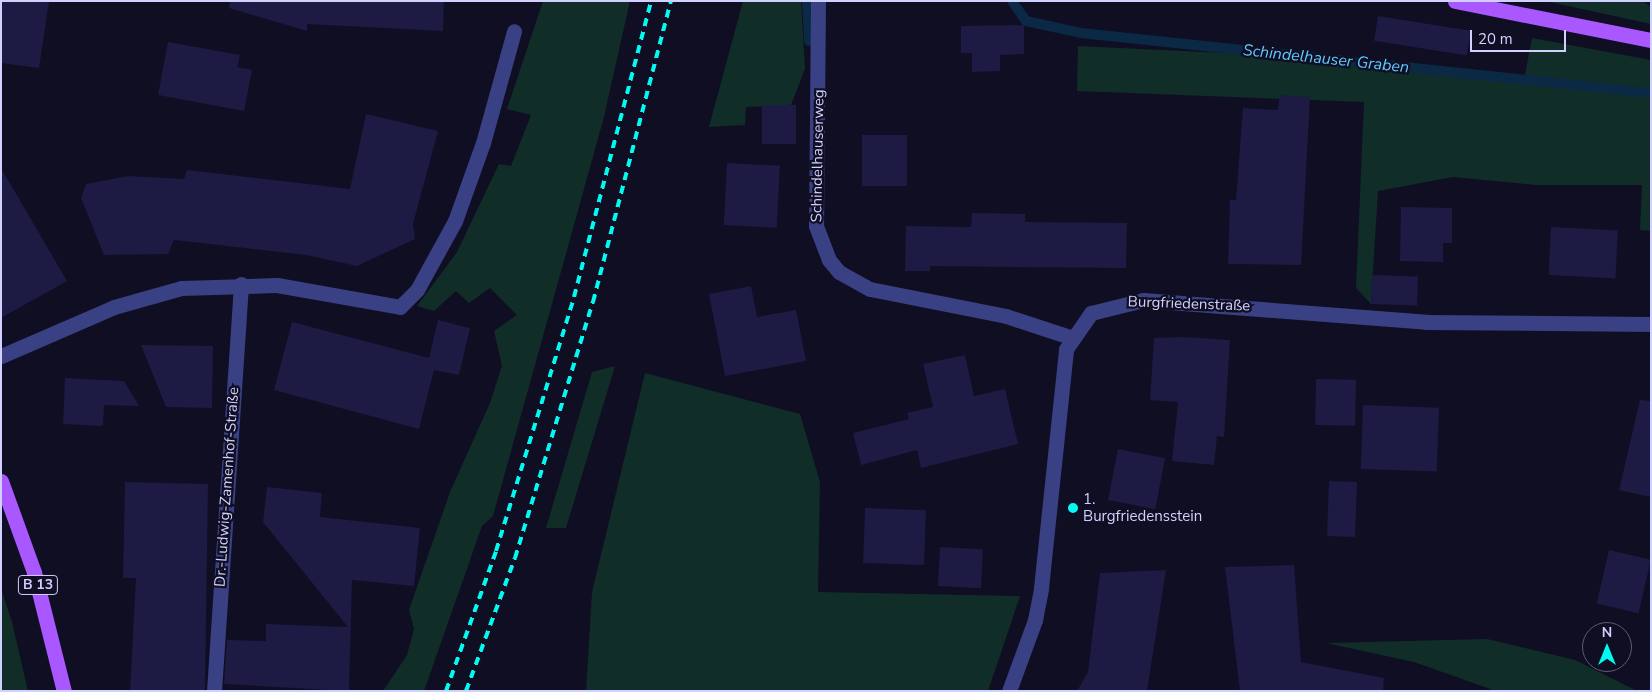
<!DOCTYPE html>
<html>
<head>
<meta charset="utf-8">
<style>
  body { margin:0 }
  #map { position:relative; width:1652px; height:692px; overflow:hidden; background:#0f0e23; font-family:"Nunito Sans",sans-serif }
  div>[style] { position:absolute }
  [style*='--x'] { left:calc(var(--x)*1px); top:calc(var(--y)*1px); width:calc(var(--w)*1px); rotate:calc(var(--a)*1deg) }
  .green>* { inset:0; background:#112d28 }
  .stream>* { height:10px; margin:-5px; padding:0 5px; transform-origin:5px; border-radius:5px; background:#0b2845 }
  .building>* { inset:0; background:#1d1a44; transform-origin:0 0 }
  .minor>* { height:15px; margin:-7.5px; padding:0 7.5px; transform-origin:7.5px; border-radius:7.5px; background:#394083 }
  .major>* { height:15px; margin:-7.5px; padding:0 7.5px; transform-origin:7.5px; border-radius:7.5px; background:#a957ff }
  .rail>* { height:4px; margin-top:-2px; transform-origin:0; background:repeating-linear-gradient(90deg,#00fbf2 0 8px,transparent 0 14px) }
  .dots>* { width:14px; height:14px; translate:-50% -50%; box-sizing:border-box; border:2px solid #0f0e23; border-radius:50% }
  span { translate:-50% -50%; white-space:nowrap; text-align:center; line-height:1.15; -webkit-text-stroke:4.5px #0f0e23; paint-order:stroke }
  .shield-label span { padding:1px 4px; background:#0f0e23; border:1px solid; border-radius:4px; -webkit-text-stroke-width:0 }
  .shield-label { font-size:14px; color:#d0d1ff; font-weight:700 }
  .street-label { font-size:15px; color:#d0d1ff }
  .poi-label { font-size:15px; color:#d0d1ff }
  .left { translate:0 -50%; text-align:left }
  .water-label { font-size:16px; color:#5ecbff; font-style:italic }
  .frame { position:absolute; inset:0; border:2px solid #d0d1ff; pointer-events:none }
  .north { position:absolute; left:1582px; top:622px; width:50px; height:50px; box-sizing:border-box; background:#0f0e23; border:1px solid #5c5c7b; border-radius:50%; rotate:0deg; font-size:14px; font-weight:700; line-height:20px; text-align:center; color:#d0d1ff }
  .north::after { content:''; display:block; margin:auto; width:18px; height:22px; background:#00fbf2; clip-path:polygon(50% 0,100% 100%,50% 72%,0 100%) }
  .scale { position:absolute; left:1470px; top:30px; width:96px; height:22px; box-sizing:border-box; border:2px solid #d0d1ff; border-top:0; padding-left:6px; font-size:15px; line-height:18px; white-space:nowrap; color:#d0d1ff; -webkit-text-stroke:4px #0f0e23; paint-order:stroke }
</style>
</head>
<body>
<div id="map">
  <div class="green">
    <div style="clip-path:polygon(543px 1px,630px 1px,604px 117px,493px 516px,482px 526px,424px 691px,383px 691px,407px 655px,414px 629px,409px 610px,450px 492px,490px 403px,502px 366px,494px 331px,517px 315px,490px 288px,469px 303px,456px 291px,434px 311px,417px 306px,457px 252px,499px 164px,511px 166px,531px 115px,507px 109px)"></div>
    <div style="clip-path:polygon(743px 1px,801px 1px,805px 69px,791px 105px,746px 107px,745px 125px,709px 127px)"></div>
    <div style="clip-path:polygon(1545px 1px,1643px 1px,1651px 7px,1651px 24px)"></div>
    <div style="clip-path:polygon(1532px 38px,1651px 60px,1651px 231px,1640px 230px,1642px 185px,1536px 185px,1453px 177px,1378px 191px,1371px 304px,1356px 288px,1364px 102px,1077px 91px,1078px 46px,1327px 58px,1524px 80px)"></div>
    <div style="clip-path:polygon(615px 366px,566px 528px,546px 528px,592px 372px)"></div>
    <div style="clip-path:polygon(645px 373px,800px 414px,820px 482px,818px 592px,1020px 596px,988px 691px,586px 691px,592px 592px)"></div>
    <div style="clip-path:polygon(1px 588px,12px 622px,28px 691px,1px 691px)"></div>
    <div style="clip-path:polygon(1487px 639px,1575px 660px,1637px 691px,1496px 691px,1414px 662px,1326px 643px)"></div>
  </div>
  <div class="stream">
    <div style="--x:807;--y:1;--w:40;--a:87.1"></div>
    <div style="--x:1012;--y:1;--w:24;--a:55"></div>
    <div style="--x:1026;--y:21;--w:56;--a:12.3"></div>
    <div style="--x:1081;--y:33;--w:573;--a:6.01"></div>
  </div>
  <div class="building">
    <div style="clip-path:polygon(1px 1px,49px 1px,39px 68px,1px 63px)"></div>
    <div style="clip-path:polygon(230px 1px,444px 1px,443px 31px,307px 24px,307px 31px,229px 8px)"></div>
    <div style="left:1378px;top:16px;width:94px;height:25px;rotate:9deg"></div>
    <div style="clip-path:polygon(1024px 25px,1024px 54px,1000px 55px,1000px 71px,972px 72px,972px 53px,961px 53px,961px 26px)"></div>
    <div style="clip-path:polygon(168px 42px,240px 55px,237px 67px,252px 70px,244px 111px,158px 95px)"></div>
    <div style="clip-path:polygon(1280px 95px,1310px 97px,1301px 265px,1228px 264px,1230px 200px,1236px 200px,1243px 108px,1278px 110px)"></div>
    <div style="left:762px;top:105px;width:34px;height:39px"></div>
    <div style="clip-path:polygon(366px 114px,438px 131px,413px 224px,415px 239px,357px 266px,306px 255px,174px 240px,168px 254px,104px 255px,81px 198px,86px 184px,128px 176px,184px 179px,187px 170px,350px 189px)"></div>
    <div style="left:862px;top:135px;width:45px;height:51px"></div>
    <div style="left:727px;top:163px;width:53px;height:62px;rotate:3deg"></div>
    <div style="clip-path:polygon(1px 168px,67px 281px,1px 318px)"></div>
    <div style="clip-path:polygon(1401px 207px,1452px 208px,1452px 243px,1443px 243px,1443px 262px,1400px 261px)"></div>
    <div style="clip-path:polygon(972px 213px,1025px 214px,1025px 222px,1127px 223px,1126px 268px,930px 266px,930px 271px,905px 271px,906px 226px,971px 227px)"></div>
    <div style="left:1551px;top:227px;width:67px;height:48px;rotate:3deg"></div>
    <div style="left:1372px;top:275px;width:46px;height:29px;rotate:2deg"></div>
    <div style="clip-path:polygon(751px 286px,757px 317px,796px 310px,806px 361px,725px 376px,709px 294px)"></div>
    <div style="clip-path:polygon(438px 320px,470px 328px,459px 375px,434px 370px,419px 429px,274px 390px,292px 322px,429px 358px)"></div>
    <div style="clip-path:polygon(1183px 337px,1230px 340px,1224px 437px,1217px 436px,1214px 465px,1172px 461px,1178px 402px,1150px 400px,1154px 338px)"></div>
    <div style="clip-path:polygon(141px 345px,213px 346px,212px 408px,166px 407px)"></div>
    <div style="clip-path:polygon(965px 355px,974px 396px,1005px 389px,1018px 444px,921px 468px,917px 450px,861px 465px,853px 433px,909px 419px,907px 413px,933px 407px,923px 364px)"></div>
    <div style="clip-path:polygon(65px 378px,124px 381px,139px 406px,104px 405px,103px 426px,63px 424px)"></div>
    <div style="left:1316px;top:379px;width:40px;height:46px;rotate:1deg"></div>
    <div style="clip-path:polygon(1640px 400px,1651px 401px,1651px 497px,1619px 490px)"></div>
    <div style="left:1363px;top:405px;width:76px;height:64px;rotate:2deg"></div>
    <div style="left:1118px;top:449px;width:48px;height:52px;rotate:11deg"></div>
    <div style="left:1329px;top:481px;width:28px;height:55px;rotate:2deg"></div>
    <div style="clip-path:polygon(125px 482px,208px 484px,205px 691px,130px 691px,136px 578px,123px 578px)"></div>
    <div style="clip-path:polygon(267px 487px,322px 493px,320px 517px,420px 528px,414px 586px,352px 580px,349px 691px,224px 684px,227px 640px,266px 641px,266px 624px,348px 627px,263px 522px)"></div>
    <div style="left:865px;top:508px;width:61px;height:55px;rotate:2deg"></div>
    <div style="left:940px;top:547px;width:43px;height:39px;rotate:3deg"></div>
    <div style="left:1609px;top:550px;width:43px;height:55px;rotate:13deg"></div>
    <div style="clip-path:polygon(1294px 565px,1301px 662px,1384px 678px,1383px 691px,1240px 691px,1225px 567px)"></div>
    <div style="clip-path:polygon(1166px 570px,1147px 691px,1077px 691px,1088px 672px,1100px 573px)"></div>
  </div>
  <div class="minor">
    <div style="--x:818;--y:1;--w:225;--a:90.5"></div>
    <div style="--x:816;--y:226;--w:36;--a:69"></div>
    <div style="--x:829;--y:260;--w:16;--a:50"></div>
    <div style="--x:839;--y:272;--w:35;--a:29"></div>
    <div style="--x:870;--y:289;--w:139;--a:11.2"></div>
    <div style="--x:1006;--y:316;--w:67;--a:18.2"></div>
    <div style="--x:1;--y:356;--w:123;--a:-23.4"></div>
    <div style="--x:114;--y:307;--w:70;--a:-15.8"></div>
    <div style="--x:181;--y:288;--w:96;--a:-1.8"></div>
    <div style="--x:277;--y:285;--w:125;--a:10.1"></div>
    <div style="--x:400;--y:307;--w:24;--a:-45"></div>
    <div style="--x:417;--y:290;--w:79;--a:-61.2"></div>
    <div style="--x:455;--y:221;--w:83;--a:-70.3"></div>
    <div style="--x:483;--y:143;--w:116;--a:-74.5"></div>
    <div style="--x:214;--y:691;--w:408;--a:-86.2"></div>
    <div style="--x:1009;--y:691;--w:76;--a:-69.9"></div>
    <div style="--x:1035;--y:620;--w:33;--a:-79"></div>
    <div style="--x:1041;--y:588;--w:240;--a:-84"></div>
    <div style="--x:1066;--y:349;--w:44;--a:-55.2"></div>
    <div style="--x:1091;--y:313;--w:54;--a:-14"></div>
    <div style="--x:1143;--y:300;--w:284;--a:4.4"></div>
    <div style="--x:1426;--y:322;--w:225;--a:0.5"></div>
  </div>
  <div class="major">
    <div style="--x:1455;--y:1;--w:200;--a:11.3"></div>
    <div style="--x:1;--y:481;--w:97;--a:70.1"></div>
    <div style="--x:34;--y:572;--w:123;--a:75.9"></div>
  </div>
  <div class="rail">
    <div style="--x:446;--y:691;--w:149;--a:-70.3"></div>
    <div style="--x:496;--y:551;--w:266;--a:-72.9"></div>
    <div style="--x:574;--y:297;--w:306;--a:-75.4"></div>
    <div style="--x:466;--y:691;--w:142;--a:-69.8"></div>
    <div style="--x:515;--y:558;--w:268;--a:-73.1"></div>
    <div style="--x:593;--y:302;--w:311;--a:-75.5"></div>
  </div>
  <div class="dots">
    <div style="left:1073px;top:508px;background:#00fbf2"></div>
  </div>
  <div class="shield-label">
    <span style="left:38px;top:585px">B 13</span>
  </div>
  <div class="street-label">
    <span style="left:818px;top:156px;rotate:-89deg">Schindelhauserweg</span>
    <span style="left:1189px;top:304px;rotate:2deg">Burgfriedenstraße</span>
    <span style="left:227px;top:487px;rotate:-86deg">Dr.-Ludwig-Zamenhof-Straße</span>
  </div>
  <div class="poi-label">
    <span class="left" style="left:1083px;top:508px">1.<br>Burgfriedensstein</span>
  </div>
  <div class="water-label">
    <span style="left:1326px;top:59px;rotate:6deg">Schindelhauser Graben</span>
  </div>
  <div class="frame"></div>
  <div class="north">N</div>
  <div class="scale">20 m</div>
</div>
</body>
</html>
